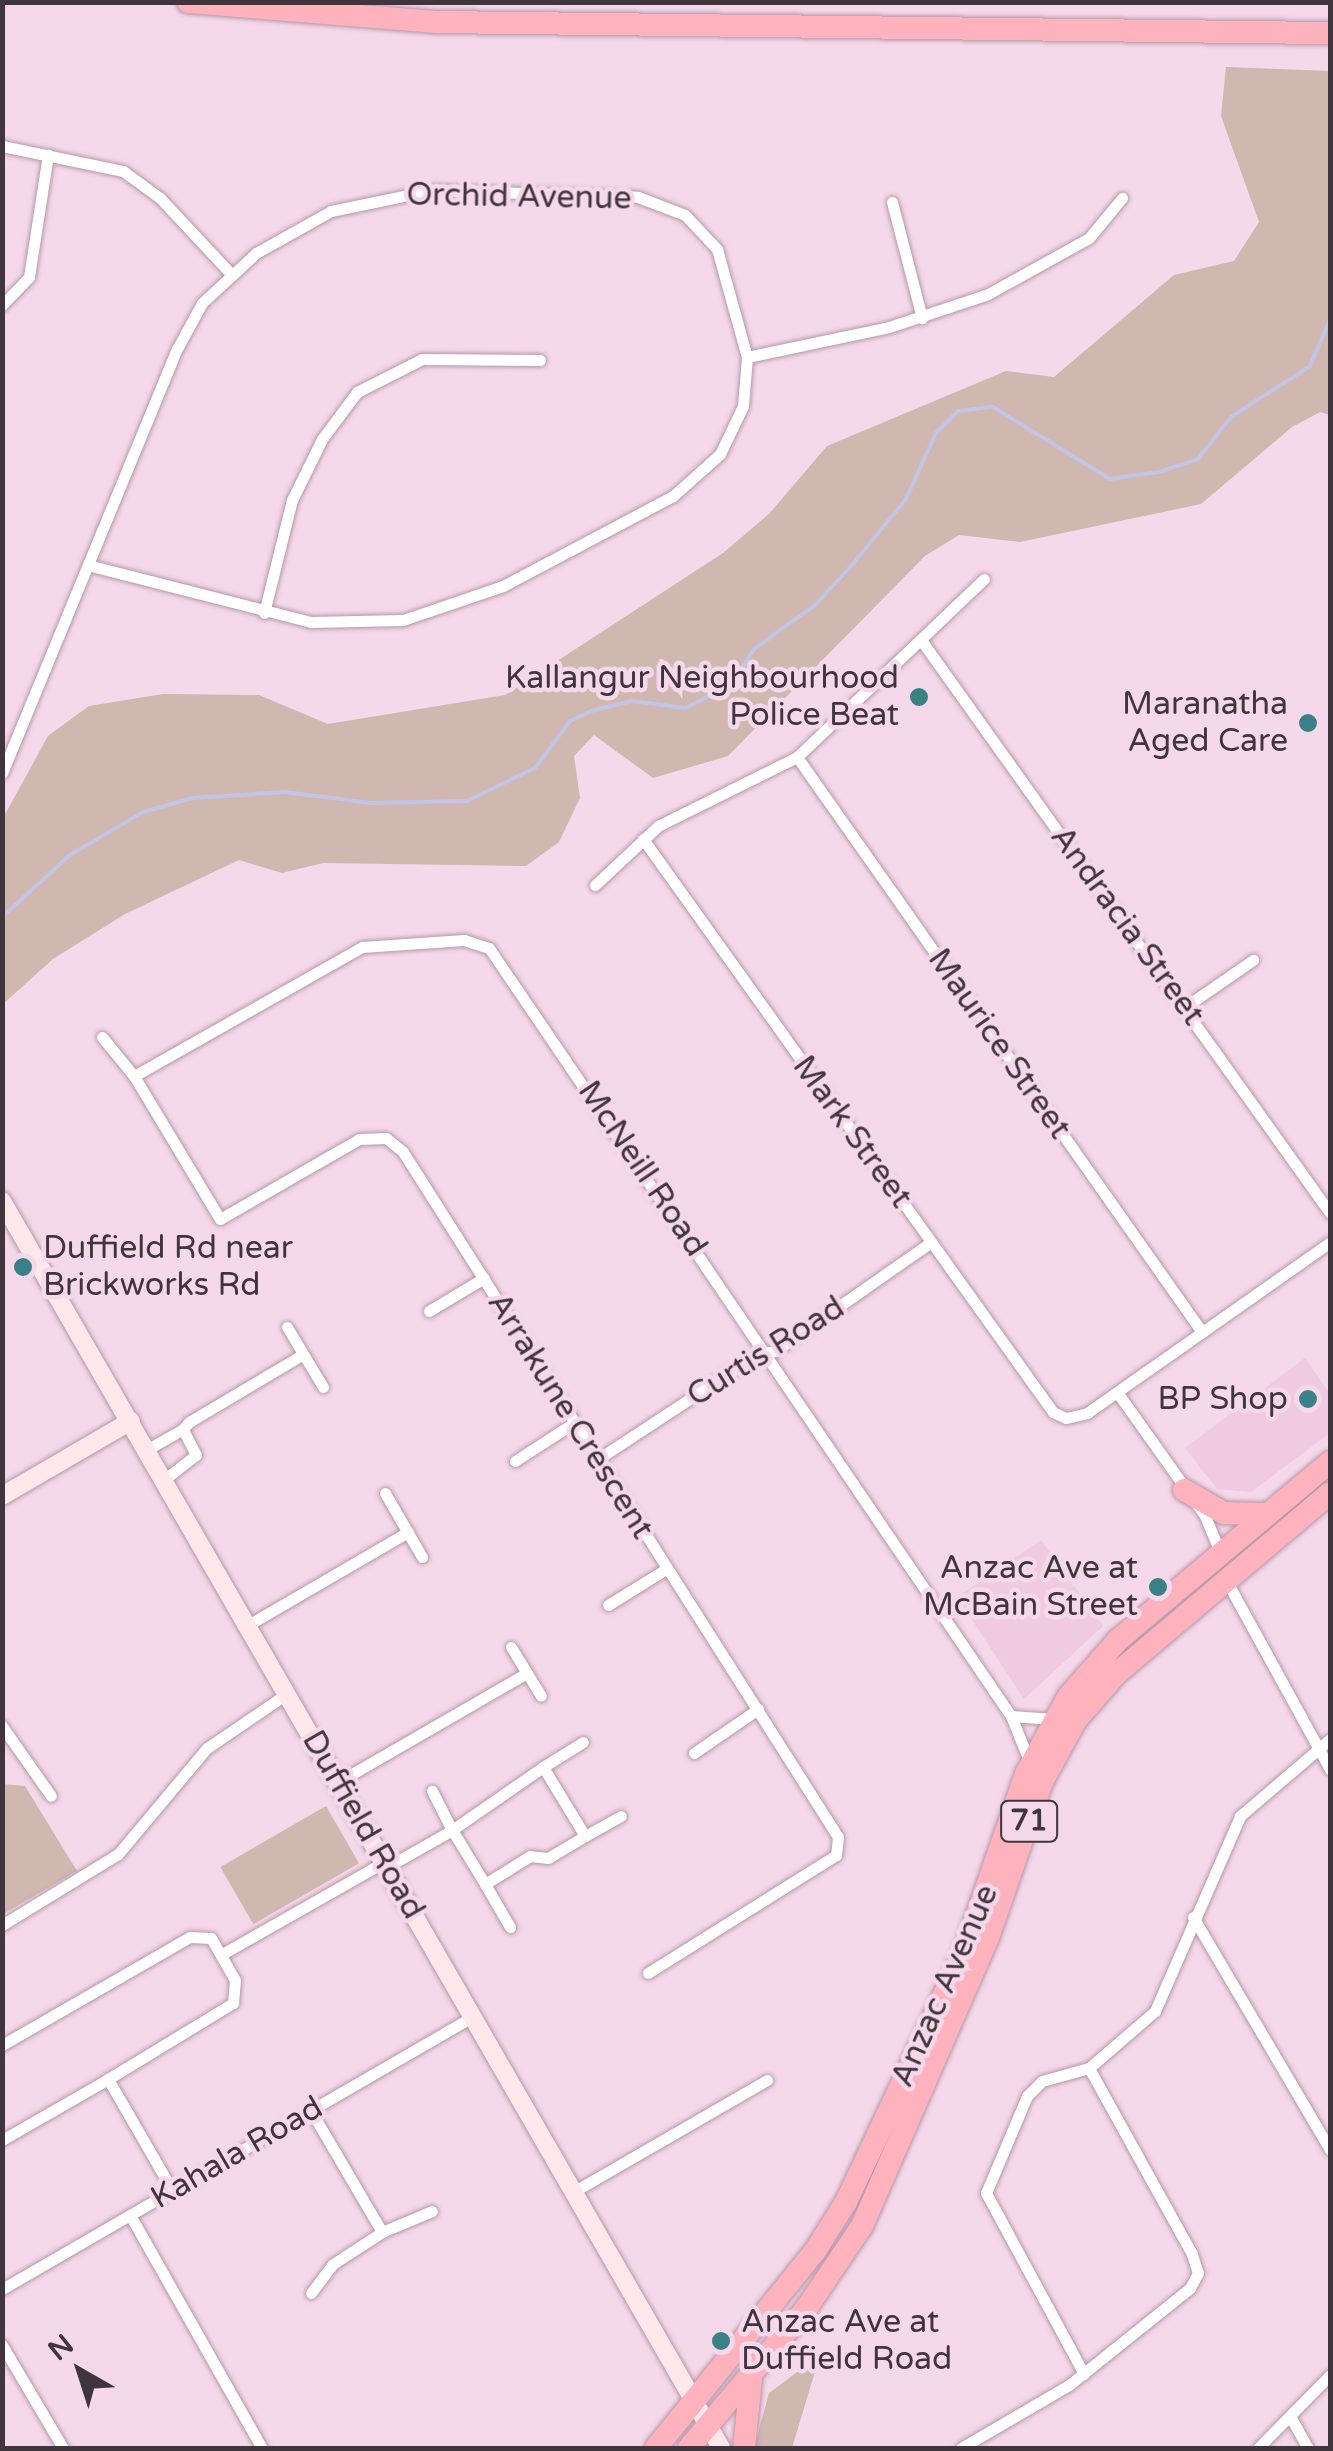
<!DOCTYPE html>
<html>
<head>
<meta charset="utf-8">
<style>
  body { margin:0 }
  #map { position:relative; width:1333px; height:2451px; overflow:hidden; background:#f5d8e9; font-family:"Varela Round",sans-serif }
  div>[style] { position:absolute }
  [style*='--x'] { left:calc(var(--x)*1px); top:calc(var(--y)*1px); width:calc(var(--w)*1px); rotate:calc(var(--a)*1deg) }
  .built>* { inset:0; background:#efcae0 }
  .green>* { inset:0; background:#d0b7b0; transform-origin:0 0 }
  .stream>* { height:4px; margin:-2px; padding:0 2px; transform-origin:2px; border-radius:2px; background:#c4c4e6 }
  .roads { filter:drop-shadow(0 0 2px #b498a9) drop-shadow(0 0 2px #b498a9) }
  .street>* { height:11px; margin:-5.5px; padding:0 5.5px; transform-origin:5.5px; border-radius:5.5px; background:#fff }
  .secondary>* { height:18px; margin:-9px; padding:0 9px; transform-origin:9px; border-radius:9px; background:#fee8eb }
  .highway>* { height:22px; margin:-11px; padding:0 11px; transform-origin:11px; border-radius:11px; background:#fdb2bd }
  .dots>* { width:28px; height:28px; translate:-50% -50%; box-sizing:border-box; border:5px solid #f5d8e9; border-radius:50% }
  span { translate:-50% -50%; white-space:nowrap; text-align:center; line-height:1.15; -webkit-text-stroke:9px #f5d8e9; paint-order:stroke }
  .shield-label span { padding:2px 8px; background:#f5d8e9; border:2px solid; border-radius:8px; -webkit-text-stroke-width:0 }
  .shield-label { font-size:30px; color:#40353c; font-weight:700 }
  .street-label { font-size:32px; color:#40353c }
  .poi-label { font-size:32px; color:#40353c }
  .right { translate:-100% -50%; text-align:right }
  .left { translate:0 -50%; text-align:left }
  .frame { position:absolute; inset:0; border:5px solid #40353c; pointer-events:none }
  .north { position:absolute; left:30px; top:2321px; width:100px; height:100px; -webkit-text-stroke:8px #f5d8e9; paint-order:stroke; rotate:321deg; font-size:28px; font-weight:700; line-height:40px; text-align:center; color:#40353c }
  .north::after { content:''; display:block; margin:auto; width:35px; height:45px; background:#40353c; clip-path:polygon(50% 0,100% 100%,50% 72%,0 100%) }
</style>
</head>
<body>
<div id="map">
  <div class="built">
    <div style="clip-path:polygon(1305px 1358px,1330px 1394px,1330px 1433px,1251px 1492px,1217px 1489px,1185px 1448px)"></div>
    <div style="clip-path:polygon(1041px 1540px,1103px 1626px,1024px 1699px,957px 1597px)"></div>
  </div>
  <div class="green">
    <div style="clip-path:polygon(1226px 67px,1330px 71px,1330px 415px,1320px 412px,1292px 427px,1201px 504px,1020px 542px,959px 535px,925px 556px,728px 756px,653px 778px,594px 735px,574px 756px,580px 798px,559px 842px,526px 866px,323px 863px,282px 873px,239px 860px,125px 914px,53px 959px,3px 1004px,3px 818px,48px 736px,89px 706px,163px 694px,259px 695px,328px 724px,505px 695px,723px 553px,769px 514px,827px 446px,1006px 371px,1054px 377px,1174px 275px,1234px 261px,1259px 222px,1221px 116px)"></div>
    <div style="clip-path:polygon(2px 1784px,25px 1786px,77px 1871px,3px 1914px)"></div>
    <div style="left:326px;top:1806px;width:66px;height:122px;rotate:60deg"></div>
    <div style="clip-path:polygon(820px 2355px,792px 2448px,754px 2448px,769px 2393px)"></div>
  </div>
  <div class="stream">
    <div style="--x:2;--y:917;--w:92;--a:-42.4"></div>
    <div style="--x:70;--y:855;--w:85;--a:-30.5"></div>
    <div style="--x:143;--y:812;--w:52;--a:-15.6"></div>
    <div style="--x:193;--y:798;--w:92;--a:-3.7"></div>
    <div style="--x:285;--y:792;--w:87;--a:7.3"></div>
    <div style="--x:371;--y:803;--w:96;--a:-1.2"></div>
    <div style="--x:467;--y:801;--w:76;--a:-25.9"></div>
    <div style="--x:535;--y:768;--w:59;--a:-53.3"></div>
    <div style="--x:570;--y:721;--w:23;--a:-25"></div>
    <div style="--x:591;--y:711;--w:42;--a:-13.7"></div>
    <div style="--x:632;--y:701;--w:54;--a:7.4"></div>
    <div style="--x:686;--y:708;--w:52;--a:-27.6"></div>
    <div style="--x:732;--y:684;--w:41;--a:-57.8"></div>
    <div style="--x:754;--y:649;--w:75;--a:-35.8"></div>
    <div style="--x:815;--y:605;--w:54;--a:-47.2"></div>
    <div style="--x:852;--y:565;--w:85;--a:-50.7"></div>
    <div style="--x:906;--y:499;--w:72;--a:-65.6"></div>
    <div style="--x:936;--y:433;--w:31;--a:-45"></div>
    <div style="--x:958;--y:411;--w:35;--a:-7"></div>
    <div style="--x:993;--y:407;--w:137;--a:31.6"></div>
    <div style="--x:1110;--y:479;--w:49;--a:-8.1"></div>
    <div style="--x:1159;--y:472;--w:41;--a:-18.4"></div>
    <div style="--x:1198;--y:459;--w:53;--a:-51.8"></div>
    <div style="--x:1231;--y:417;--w:94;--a:-32.8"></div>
    <div style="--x:1310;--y:366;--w:51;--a:-66.9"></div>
  </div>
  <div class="roads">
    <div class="street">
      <div style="--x:2;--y:146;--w:124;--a:11.7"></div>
      <div style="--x:123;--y:171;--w:46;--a:36.1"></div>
      <div style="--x:160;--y:198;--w:105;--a:46.9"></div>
      <div style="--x:892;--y:202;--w:120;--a:75.5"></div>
      <div style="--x:2;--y:305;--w:39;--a:-46"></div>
      <div style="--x:29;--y:277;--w:124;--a:-81.2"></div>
      <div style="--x:747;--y:357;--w:145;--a:-11.9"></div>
      <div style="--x:889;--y:327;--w:104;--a:-18.4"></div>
      <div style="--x:988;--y:294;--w:115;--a:-29"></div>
      <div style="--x:1089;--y:238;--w:52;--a:-50.5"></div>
      <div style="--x:264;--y:613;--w:116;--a:-76.1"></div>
      <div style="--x:292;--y:500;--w:68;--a:-63.8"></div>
      <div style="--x:322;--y:439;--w:59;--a:-53.3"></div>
      <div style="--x:357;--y:392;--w:73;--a:-26.9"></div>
      <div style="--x:422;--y:359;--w:118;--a:0.5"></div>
      <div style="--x:921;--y:640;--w:704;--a:54.48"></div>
      <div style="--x:797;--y:757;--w:703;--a:54.84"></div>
      <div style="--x:2;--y:773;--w:459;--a:-67.6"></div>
      <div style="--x:177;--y:349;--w:52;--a:-61.5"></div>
      <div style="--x:202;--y:303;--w:74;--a:-42.8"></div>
      <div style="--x:256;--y:253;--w:86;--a:-29.2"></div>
      <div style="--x:331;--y:211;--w:103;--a:-11.7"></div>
      <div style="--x:432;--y:190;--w:206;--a:1.9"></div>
      <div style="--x:638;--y:197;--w:50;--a:21"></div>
      <div style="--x:685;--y:215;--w:47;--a:46.7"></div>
      <div style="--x:717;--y:249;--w:112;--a:74.5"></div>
      <div style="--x:747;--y:357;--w:49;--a:94.7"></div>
      <div style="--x:743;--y:406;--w:53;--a:115.6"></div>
      <div style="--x:720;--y:454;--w:63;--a:138.2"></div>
      <div style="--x:673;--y:496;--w:192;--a:152.1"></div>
      <div style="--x:503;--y:586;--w:106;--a:161.2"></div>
      <div style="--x:403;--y:620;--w:92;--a:178.8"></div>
      <div style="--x:311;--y:622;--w:230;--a:-165.7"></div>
      <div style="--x:643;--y:839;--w:705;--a:54.42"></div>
      <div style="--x:1053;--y:1412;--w:14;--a:25"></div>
      <div style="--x:1066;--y:1418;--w:22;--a:-13"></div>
      <div style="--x:1087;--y:1413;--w:297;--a:-35.1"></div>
      <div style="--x:595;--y:885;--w:86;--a:-43.1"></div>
      <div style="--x:658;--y:826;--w:155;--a:-26.4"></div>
      <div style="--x:797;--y:757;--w:258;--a:-43.6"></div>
      <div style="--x:1185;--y:1007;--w:83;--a:-34.7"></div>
      <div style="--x:102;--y:1037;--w:50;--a:50.6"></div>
      <div style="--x:134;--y:1076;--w:167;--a:59"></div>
      <div style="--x:220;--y:1219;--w:160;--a:-29.9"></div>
      <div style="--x:359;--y:1139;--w:27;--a:-2"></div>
      <div style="--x:386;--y:1138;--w:22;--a:39"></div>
      <div style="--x:403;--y:1152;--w:811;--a:57.58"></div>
      <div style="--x:838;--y:1837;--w:18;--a:96"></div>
      <div style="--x:836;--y:1855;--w:222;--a:147.9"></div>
      <div style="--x:134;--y:1076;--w:262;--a:-29.5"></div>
      <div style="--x:362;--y:947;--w:102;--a:-3.9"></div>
      <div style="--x:464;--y:940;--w:26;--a:18"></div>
      <div style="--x:489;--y:948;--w:929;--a:55.8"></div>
      <div style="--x:1011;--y:1716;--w:51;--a:68"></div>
      <div style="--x:429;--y:1311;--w:64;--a:-31"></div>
      <div style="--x:287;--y:1327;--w:70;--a:59"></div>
      <div style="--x:1117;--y:1392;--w:152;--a:54.6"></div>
      <div style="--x:1205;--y:1516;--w:44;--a:67.5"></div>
      <div style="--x:148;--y:1449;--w:40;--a:-29.7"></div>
      <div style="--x:598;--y:1459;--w:191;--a:-33.3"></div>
      <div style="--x:758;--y:1354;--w:17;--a:-10"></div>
      <div style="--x:775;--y:1351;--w:190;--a:-34.9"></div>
      <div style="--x:515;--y:1461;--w:72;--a:-33"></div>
      <div style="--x:165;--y:1479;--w:39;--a:-38"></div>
      <div style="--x:196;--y:1455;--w:29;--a:-117"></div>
      <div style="--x:183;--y:1429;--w:9;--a:-49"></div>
      <div style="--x:189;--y:1422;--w:131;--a:-30.7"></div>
      <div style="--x:385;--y:1493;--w:74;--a:60"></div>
      <div style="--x:1226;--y:1580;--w:216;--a:61.2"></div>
      <div style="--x:608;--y:1605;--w:68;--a:-31.8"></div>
      <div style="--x:248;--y:1625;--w:185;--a:-30.2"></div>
      <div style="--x:511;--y:1647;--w:57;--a:58.5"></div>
      <div style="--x:1011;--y:1716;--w:42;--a:4.1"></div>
      <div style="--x:2;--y:1726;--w:85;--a:55"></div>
      <div style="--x:694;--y:1753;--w:78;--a:-34.5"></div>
      <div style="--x:543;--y:1767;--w:47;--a:-32"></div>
      <div style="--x:338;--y:1782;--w:218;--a:-30"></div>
      <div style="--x:585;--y:1836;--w:41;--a:-29.1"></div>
      <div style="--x:387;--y:1867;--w:75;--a:-29.6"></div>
      <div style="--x:452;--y:1830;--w:111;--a:-34.7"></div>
      <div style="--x:543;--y:1767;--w:81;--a:58.7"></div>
      <div style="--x:585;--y:1836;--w:43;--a:149.3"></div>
      <div style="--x:548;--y:1858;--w:18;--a:-174"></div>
      <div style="--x:530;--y:1856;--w:53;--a:148.1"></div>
      <div style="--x:485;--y:1884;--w:63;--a:-121.4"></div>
      <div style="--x:452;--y:1830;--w:44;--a:-117.1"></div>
      <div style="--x:485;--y:1884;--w:50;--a:59.8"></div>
      <div style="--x:1193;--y:1917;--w:270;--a:59.5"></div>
      <div style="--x:2;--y:1925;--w:136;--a:-31.5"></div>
      <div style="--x:118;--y:1854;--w:138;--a:-50"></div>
      <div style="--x:207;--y:1748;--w:98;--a:-34.2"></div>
      <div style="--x:224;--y:1953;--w:184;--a:-29.6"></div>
      <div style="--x:2;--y:2045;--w:217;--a:-29.9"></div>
      <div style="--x:190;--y:1937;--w:21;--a:3"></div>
      <div style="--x:211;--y:1938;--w:48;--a:60.3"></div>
      <div style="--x:235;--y:1980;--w:23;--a:95"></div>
      <div style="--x:233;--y:2003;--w:146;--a:148.7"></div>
      <div style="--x:2;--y:2140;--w:122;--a:-29.9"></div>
      <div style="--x:108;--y:2079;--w:128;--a:60"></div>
      <div style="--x:573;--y:2192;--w:224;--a:-30"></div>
      <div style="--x:130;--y:2215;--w:268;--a:60.5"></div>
      <div style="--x:382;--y:2232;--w:54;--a:-22.8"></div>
      <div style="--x:2;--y:2289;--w:543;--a:-30.06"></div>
      <div style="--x:311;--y:2293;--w:36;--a:-53"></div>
      <div style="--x:333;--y:2264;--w:59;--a:-33.1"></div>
      <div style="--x:382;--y:2232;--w:140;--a:-120.4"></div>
      <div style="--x:2;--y:2345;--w:120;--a:59.4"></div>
      <div style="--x:1084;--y:2374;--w:206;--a:-118.4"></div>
      <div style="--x:986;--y:2193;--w:105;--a:-67.1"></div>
      <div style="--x:1027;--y:2096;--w:21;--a:-45"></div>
      <div style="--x:1042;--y:2081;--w:49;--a:-15.5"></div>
      <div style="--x:1290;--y:2416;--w:37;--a:61"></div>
      <div style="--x:961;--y:2448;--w:125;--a:-30.3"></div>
      <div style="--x:1069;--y:2385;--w:155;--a:-38.7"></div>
      <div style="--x:1190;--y:2288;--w:17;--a:-62"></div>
      <div style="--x:1198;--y:2273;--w:20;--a:-108"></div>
      <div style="--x:1192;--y:2254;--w:213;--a:-119"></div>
      <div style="--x:1089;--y:2068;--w:87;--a:-40.8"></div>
      <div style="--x:1155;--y:2011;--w:213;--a:-66.4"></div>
      <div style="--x:1240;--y:1816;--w:118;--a:-40.5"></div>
      <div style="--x:1258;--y:2448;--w:103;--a:-45.4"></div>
    </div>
    <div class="secondary">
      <div style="--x:2;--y:1201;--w:1439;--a:60.03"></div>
      <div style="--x:2;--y:1496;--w:149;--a:-30.2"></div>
    </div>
    <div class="highway">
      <div style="--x:188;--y:2;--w:250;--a:4.6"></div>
      <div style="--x:437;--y:22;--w:893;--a:0.71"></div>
      <div style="--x:1184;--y:1490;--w:46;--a:29.9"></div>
      <div style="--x:1224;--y:1513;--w:42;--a:1.4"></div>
      <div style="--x:656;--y:2448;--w:253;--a:-51.1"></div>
      <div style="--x:815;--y:2251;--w:58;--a:-57.7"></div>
      <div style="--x:846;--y:2202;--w:276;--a:-64.7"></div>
      <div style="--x:964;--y:1952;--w:188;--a:-70.8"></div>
      <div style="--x:1026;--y:1774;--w:88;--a:-61.4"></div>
      <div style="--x:1068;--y:1697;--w:76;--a:-48.7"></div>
      <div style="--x:1118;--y:1640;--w:277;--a:-40"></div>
      <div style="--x:689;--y:2448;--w:185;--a:-50"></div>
      <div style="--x:808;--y:2306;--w:97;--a:-56"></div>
      <div style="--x:862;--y:2226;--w:314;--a:-66.4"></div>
      <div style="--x:988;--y:1938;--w:165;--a:-70.9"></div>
      <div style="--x:1042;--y:1782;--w:71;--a:-61.3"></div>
      <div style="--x:1076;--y:1720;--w:61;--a:-49"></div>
      <div style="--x:1116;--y:1674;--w:280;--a:-40.2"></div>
      <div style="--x:744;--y:2448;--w:69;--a:-84.2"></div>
    </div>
  </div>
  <div class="dots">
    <div style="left:919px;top:697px;background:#398186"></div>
    <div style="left:1308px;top:723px;background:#398186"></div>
    <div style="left:23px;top:1267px;background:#398186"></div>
    <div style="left:1308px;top:1399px;background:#398186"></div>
    <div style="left:1158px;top:1587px;background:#398186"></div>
    <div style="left:721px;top:2341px;background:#398186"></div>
  </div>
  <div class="shield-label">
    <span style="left:1029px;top:1821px">71</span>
  </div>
  <div class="street-label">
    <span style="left:519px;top:197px;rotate:1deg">Orchid Avenue</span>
    <span style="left:1127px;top:926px;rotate:54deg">Andracia Street</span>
    <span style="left:999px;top:1044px;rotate:55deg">Maurice Street</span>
    <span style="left:852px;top:1132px;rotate:54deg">Mark Street</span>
    <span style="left:642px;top:1169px;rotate:56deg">McNeill Road</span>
    <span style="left:766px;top:1352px;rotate:-32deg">Curtis Road</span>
    <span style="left:570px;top:1416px;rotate:58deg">Arrakune Crescent</span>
    <span style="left:363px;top:1825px;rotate:60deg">Duffield Road</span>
    <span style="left:945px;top:1986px;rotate:-66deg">Anzac Avenue</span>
    <span style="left:237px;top:2153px;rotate:-30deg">Kahala Road</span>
  </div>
  <div class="poi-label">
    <span class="right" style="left:899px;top:697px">Kallangur Neighbourhood<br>Police Beat</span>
    <span class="right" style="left:1288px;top:723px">Maranatha<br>Aged Care</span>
    <span class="left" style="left:43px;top:1267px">Duffield Rd near<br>Brickworks Rd</span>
    <span class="right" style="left:1288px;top:1399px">BP Shop</span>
    <span class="right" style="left:1138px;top:1587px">Anzac Ave at<br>McBain Street</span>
    <span class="left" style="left:741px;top:2341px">Anzac Ave at<br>Duffield Road</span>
  </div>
  <div class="frame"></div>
  <div class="north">N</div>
</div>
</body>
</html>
